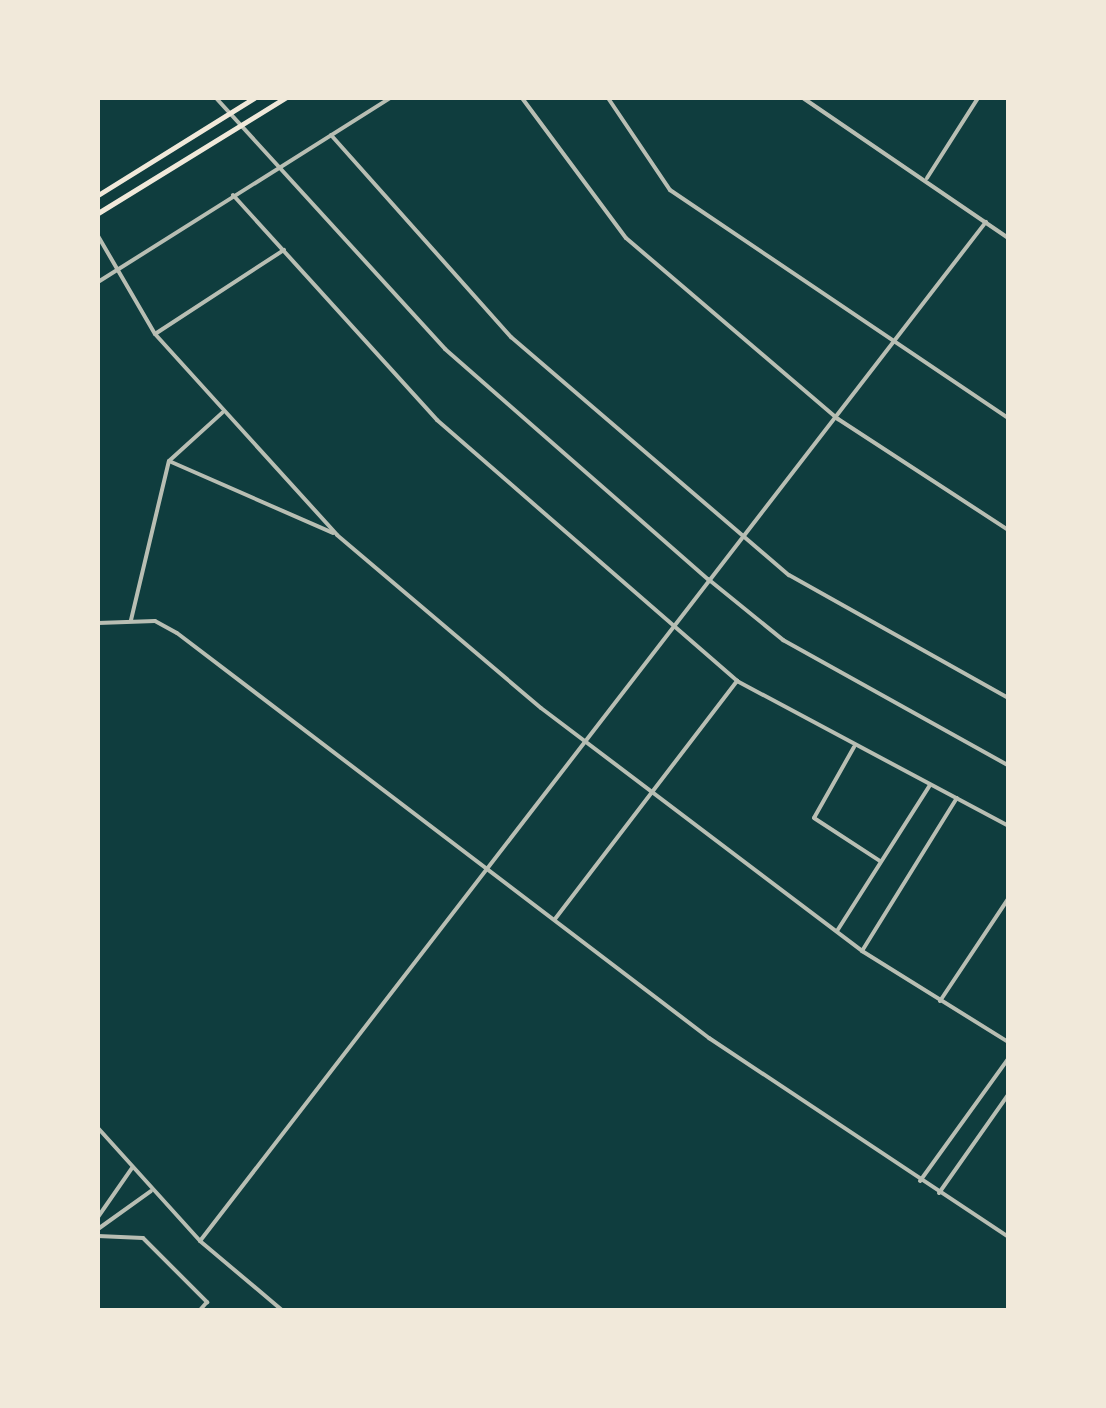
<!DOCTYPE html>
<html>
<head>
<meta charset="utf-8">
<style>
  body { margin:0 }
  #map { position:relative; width:1106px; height:1408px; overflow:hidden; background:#0f3d3e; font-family:Raleway,sans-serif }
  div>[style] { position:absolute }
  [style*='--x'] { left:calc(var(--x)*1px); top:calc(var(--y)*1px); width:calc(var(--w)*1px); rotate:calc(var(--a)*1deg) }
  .minor>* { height:4px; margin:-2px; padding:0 2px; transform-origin:2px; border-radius:2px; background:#b8beb3 }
  .tertiary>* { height:4px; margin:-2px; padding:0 2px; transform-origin:2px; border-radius:2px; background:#b8beb3 }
  .secondary>* { height:5px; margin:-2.5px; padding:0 2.5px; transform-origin:2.5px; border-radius:2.5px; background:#f1e9da }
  span { translate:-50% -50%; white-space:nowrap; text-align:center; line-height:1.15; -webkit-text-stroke:9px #f1e9da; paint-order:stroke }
  .frame { position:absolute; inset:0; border:100px solid #f1e9da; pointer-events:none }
</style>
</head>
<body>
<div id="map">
  <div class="minor">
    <div style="--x:216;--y:98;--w:340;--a:47.6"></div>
    <div style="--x:445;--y:349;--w:349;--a:41.2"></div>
    <div style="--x:708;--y:579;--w:97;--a:39.1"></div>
    <div style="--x:783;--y:640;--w:257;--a:29.1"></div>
    <div style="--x:522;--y:98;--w:174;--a:53.4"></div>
    <div style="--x:626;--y:238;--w:279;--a:40.5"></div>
    <div style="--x:838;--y:419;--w:203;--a:33.1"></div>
    <div style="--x:608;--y:98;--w:111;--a:56"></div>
    <div style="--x:670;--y:190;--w:408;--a:34"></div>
    <div style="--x:803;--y:98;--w:248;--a:34.3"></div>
    <div style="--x:331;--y:135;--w:271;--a:48.3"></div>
    <div style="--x:511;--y:337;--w:366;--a:40.6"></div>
    <div style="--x:789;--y:575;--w:251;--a:29.3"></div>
    <div style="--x:927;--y:178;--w:95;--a:-57.5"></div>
    <div style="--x:233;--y:195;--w:304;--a:47.8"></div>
    <div style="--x:437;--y:420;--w:398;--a:41"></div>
    <div style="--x:737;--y:681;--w:307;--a:28.1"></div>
    <div style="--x:98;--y:236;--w:113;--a:59.8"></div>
    <div style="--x:155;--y:334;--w:271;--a:47.8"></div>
    <div style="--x:337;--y:535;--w:267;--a:40.3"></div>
    <div style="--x:541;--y:708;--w:403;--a:37.1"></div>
    <div style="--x:862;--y:951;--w:172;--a:31.9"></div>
    <div style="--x:98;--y:282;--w:345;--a:-32.2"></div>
    <div style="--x:155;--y:334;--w:154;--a:-33.1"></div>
    <div style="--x:169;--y:461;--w:179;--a:23.7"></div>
    <div style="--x:131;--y:620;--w:163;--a:-76.6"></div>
    <div style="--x:169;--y:461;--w:72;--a:-42.2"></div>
    <div style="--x:98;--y:623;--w:57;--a:-2"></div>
    <div style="--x:155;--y:621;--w:25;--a:29"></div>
    <div style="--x:177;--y:633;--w:669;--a:37.28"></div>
    <div style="--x:709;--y:1038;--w:359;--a:33.6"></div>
    <div style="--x:854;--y:747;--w:81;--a:119.4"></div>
    <div style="--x:814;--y:818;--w:79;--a:33.1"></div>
    <div style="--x:555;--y:919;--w:300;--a:-52.6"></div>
    <div style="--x:837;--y:931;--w:173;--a:-57.5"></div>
    <div style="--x:862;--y:951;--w:180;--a:-58.2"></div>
    <div style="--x:940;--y:1001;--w:123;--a:-56.3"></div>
    <div style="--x:920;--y:1181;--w:150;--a:-54.2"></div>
    <div style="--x:939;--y:1193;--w:120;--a:-54.9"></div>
    <div style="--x:98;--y:1217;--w:60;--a:-55.2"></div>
    <div style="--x:98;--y:1229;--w:65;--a:-35.6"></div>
    <div style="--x:98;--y:1236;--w:45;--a:2.5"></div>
    <div style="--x:143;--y:1238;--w:91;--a:45"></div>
    <div style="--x:207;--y:1302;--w:11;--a:131"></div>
    <div style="--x:200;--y:1241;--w:1287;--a:-52.36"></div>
  </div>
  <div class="tertiary">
    <div style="--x:98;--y:1128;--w:152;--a:47.9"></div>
    <div style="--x:200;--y:1241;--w:107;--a:40.1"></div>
  </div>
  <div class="secondary">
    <div style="--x:98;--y:195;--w:184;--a:-31.9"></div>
    <div style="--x:98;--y:213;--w:220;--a:-31.6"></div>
  </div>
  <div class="frame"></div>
</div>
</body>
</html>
